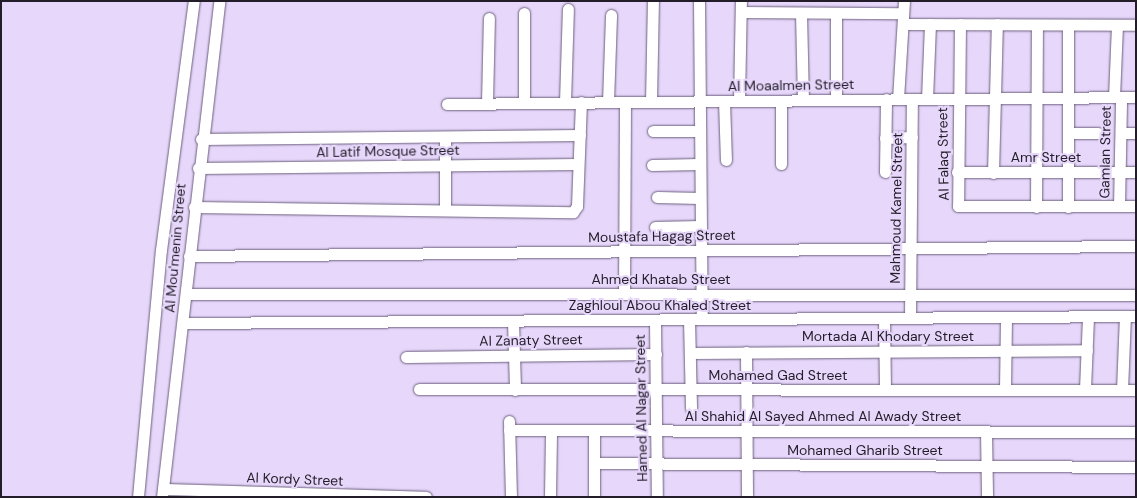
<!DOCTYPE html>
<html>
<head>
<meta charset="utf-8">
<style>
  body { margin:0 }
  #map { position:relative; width:1137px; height:498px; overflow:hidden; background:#e7d8fb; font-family:"DM Sans",sans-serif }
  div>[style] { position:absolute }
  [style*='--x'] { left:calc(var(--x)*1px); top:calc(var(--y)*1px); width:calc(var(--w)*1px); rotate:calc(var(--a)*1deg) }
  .roads { filter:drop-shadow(0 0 1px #6c5f7d) drop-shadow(0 0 1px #6c5f7d) }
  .minor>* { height:11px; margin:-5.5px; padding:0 5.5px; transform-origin:5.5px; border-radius:5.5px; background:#fff }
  span { translate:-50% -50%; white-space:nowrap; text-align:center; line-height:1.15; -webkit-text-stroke:4px #e7d8fb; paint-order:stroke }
  .street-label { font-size:14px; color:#231d2a }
  .frame { position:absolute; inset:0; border:2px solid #231d2a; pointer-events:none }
</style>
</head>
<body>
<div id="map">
  <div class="roads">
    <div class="minor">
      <div style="--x:699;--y:1;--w:318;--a:89.5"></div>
      <div style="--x:741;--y:12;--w:162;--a:0.4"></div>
      <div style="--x:801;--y:13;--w:87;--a:88.7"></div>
      <div style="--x:903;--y:24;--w:233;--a:0.2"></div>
      <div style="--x:960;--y:24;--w:182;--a:90.6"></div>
      <div style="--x:958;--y:206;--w:178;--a:0"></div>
      <div style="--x:1114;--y:97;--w:72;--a:-87.6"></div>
      <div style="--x:898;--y:99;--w:98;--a:-86.5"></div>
      <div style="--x:927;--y:99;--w:75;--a:-87.7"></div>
      <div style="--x:836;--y:100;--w:87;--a:-90"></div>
      <div style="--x:724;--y:101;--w:59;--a:88.1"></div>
      <div style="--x:739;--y:101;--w:100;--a:-88.9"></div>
      <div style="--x:781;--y:101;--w:63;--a:90"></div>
      <div style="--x:565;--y:102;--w:93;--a:-88.2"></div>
      <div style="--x:608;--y:102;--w:87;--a:-88"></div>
      <div style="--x:651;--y:102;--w:101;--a:-88.9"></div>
      <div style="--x:487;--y:103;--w:85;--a:-88.7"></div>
      <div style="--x:524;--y:103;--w:90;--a:-90"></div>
      <div style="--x:447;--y:104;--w:689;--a:-0.58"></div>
      <div style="--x:653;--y:131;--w:45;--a:0"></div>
      <div style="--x:1068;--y:133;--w:30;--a:0"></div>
      <div style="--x:1121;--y:133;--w:15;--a:0"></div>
      <div style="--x:885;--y:138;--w:27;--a:-2"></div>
      <div style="--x:201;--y:139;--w:379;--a:-0.6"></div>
      <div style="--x:652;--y:165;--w:47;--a:-1.2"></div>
      <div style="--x:198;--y:168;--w:380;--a:-0.6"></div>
      <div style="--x:885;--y:172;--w:73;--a:-89.2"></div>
      <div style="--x:957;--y:172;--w:179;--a:0"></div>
      <div style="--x:993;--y:173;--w:149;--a:-88.5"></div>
      <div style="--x:657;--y:197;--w:43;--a:1.3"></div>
      <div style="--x:1119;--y:206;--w:109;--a:-88.9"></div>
      <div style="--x:194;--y:207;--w:379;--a:0.8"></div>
      <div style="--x:573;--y:212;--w:7;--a:-56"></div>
      <div style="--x:577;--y:206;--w:104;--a:-87.8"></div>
      <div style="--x:1036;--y:207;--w:182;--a:-89.7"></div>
      <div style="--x:1068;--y:207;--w:182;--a:-90"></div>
      <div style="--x:445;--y:210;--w:72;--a:-90"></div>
      <div style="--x:655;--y:227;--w:45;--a:-1.3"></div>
      <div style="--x:189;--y:256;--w:947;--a:-0.61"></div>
      <div style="--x:186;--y:294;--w:950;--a:0.06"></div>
      <div style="--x:624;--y:294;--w:192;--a:-89.7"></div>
      <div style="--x:884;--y:318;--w:72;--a:89.2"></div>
      <div style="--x:910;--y:318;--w:219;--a:-89.5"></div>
      <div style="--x:689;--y:319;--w:89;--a:88.7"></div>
      <div style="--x:655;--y:320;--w:177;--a:89.4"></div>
      <div style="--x:513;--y:321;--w:69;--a:88.3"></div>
      <div style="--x:184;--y:323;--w:952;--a:-0.42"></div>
      <div style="--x:746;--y:352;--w:145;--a:89.6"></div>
      <div style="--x:690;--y:353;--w:397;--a:-0.4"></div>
      <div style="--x:406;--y:357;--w:250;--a:-0.7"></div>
      <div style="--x:419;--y:389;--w:717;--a:0.08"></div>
      <div style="--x:1085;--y:389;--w:73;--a:-87.6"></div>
      <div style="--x:1005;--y:390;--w:73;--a:-89.2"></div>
      <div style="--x:1122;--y:390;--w:74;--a:-87.7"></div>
      <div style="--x:509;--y:421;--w:76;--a:88.5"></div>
      <div style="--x:509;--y:430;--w:627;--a:0.18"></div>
      <div style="--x:594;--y:430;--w:67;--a:90"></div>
      <div style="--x:986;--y:431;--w:66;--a:89.1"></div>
      <div style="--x:594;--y:463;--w:542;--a:0.42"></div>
      <div style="--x:163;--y:489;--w:263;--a:1.7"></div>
      <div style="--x:138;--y:497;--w:248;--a:-84.7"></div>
      <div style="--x:161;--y:250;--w:251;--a:-82.5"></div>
      <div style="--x:162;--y:497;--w:499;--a:-83.4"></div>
      <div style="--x:550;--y:497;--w:67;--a:-89.1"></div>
    </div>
  </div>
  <div class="street-label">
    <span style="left:791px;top:85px;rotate:-1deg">Al Moaalmen Street</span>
    <span style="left:388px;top:151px;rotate:-1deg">Al Latif Mosque Street</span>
    <span style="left:1105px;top:152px;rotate:-89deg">Gamlan Street</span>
    <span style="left:943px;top:154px;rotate:-91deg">Al Falaq Street</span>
    <span style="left:1046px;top:157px">Amr Street</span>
    <span style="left:896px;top:208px;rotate:-89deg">Mahmoud Kamel Street</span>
    <span style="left:662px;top:236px;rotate:-1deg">Moustafa Hagag Street</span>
    <span style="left:175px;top:248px;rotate:-85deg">Al Mou'menin Street</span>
    <span style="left:661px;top:279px">Ahmed Khatab Street</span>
    <span style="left:660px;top:305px">Zaghloul Abou Khaled Street</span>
    <span style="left:888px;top:336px">Mortada Al Khodary Street</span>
    <span style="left:531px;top:340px;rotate:-1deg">Al Zanaty Street</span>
    <span style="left:778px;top:375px">Mohamed Gad Street</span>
    <span style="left:641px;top:408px;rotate:-91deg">Hamed Al Nagar Street</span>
    <span style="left:823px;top:416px">Al Shahid Al Sayed Ahmed Al Awady Street</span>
    <span style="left:865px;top:450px">Mohamed Gharib Street</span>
    <span style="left:295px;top:479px;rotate:2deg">Al Kordy Street</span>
  </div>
  <div class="frame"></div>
</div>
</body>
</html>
